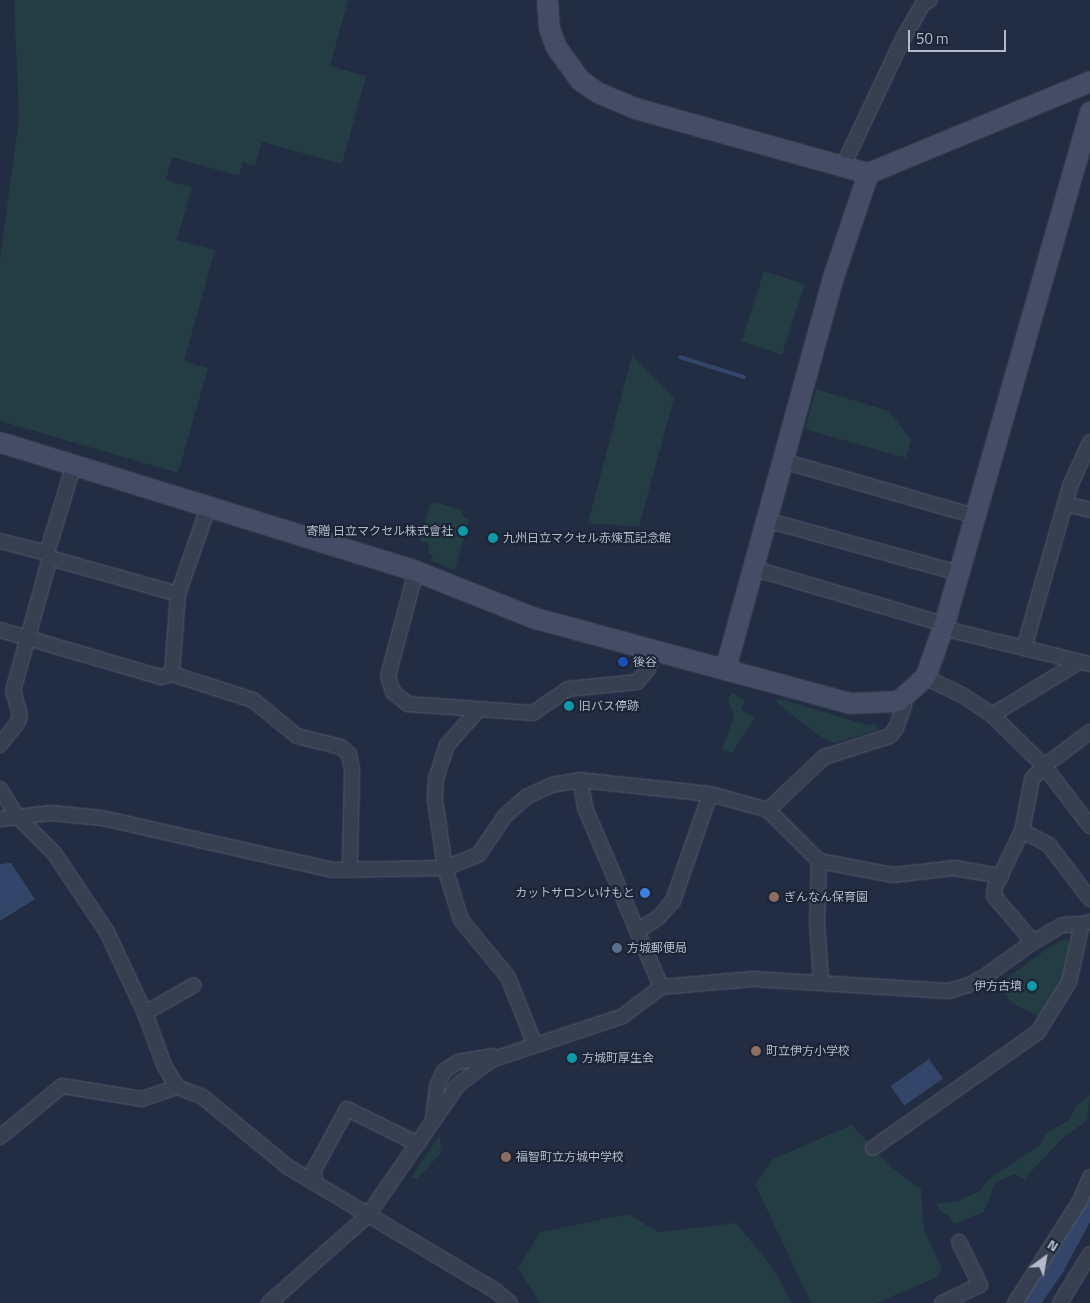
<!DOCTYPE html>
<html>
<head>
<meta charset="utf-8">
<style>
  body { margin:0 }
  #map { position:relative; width:1090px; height:1303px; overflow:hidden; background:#222c42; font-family:"Titillium Web","Noto Sans JP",sans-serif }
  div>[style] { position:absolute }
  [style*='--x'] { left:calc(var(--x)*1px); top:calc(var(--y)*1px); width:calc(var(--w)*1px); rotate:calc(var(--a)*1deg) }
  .green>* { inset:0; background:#243c43; transform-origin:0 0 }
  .water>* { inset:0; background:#34456a; transform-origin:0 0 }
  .stream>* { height:4px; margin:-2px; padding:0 2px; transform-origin:2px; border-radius:2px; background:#34456a }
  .river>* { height:24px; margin:-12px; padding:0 12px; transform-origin:12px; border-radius:12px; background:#34456a }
  .roads { filter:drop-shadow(0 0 1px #525a6c) drop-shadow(0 0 1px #525a6c) }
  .street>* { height:14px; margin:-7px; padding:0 7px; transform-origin:7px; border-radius:7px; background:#373f51 }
  .secondary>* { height:19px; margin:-9.5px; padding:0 9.5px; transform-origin:9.5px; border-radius:9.5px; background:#444d65 }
  .dots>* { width:14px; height:14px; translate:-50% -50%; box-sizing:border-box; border:2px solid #1c2436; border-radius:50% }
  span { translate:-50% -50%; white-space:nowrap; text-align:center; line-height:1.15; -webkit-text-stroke:4px #1c2436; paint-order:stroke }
  .poi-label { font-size:12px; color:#b3bacc }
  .right { translate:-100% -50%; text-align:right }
  .left { translate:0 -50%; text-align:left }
  .north { position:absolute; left:1020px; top:1233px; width:50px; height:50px; -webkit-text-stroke:4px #1c2436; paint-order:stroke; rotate:32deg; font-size:14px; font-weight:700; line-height:20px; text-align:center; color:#b3bacc }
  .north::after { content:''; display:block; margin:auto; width:18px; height:22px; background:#b3bacc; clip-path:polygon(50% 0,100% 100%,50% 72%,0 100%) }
  .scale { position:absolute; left:908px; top:30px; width:98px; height:22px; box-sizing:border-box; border:2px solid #b3bacc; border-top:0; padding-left:6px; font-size:15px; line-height:18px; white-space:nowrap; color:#b3bacc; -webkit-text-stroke:4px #1c2436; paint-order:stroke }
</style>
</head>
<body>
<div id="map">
  <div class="green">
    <div style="clip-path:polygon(14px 0,348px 0,330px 66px,366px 76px,342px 164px,262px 142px,255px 166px,243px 162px,239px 176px,172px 157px,166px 180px,192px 187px,177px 240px,215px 250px,184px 361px,208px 368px,178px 473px,0 421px,0 259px,19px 118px)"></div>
    <div style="left:764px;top:271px;width:43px;height:74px;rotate:18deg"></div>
    <div style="clip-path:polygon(632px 355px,674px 398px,639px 527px,588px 523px)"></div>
    <div style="clip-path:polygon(816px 389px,889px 411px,911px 440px,906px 458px,805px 429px)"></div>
    <div style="clip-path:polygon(434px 502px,463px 510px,462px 516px,469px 519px,455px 570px,431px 561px,433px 555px,429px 553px,428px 543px,420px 541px,430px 504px)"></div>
    <div style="clip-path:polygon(732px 693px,745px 700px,741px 710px,755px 718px,732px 753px,722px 749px,734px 716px,728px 701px)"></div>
    <div style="clip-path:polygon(777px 698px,868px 725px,875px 723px,878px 730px,834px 743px,818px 735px,776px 702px)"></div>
    <div style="clip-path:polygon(1067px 938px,1069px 944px,1063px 978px,1039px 1017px,1010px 1002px,1000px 983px,1048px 948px)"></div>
    <div style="clip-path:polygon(1090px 1095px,1087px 1121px,1064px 1137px,1024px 1179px,1014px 1174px,995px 1183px,984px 1212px,954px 1224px,948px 1215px,942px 1213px,936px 1204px,958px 1201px,980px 1191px,989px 1179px,1040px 1145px,1046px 1134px,1070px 1119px,1075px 1107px)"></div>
    <div style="clip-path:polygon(852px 1125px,891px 1167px,921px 1189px,924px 1230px,942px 1268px,938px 1277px,876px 1303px,811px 1303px,755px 1184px,773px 1159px)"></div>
    <div style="clip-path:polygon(440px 1135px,441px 1153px,417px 1179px,414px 1178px,412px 1176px)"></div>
    <div style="clip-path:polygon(628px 1214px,658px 1232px,736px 1223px,773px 1268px,792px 1303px,540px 1303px,518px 1268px,540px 1232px)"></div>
  </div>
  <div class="water">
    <div style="clip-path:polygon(11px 863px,35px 899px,0 921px,0 864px)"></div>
    <div style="left:929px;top:1059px;width:24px;height:47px;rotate:55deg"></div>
  </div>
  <div class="stream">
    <div style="--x:680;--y:357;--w:67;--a:17.4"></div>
  </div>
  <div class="river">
    <div style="--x:1027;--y:1303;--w:44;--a:-55.2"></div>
    <div style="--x:1052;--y:1267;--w:80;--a:-61.5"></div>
  </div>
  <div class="roads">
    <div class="street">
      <div style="--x:842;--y:168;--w:147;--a:-64.7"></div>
      <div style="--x:905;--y:35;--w:36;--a:-60"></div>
      <div style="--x:923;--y:4;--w:8;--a:-30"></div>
      <div style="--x:783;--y:461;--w:200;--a:16"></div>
      <div style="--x:1065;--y:504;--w:26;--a:13"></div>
      <div style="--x:766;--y:520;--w:199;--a:15.4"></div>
      <div style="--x:0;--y:541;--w:49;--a:14.3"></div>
      <div style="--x:47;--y:553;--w:6;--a:59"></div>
      <div style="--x:47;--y:553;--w:93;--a:-73.1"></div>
      <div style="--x:752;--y:568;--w:200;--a:16.3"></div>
      <div style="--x:416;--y:571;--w:109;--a:104.9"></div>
      <div style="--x:388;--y:676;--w:17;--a:73"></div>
      <div style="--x:393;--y:692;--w:19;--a:39"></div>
      <div style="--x:408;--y:704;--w:125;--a:4.1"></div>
      <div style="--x:533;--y:713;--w:42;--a:-34.4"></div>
      <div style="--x:568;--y:689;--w:69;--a:-5.8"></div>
      <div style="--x:637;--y:682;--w:17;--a:-50"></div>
      <div style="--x:648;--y:669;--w:20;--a:-75"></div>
      <div style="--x:942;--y:628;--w:152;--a:13.7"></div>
      <div style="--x:0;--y:630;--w:168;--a:16.3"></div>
      <div style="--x:161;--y:677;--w:11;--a:-15"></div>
      <div style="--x:172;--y:674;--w:85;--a:17.8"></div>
      <div style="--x:253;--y:700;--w:57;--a:39.3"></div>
      <div style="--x:297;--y:736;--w:45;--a:14"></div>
      <div style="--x:341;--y:747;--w:11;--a:41"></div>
      <div style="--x:349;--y:754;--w:15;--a:79"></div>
      <div style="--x:352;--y:769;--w:99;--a:91.2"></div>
      <div style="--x:1024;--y:648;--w:168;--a:-74.1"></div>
      <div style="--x:1070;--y:486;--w:48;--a:-65.6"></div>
      <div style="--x:172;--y:674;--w:80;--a:-85.7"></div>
      <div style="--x:178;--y:594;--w:94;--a:-70.8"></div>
      <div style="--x:925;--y:677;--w:43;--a:26"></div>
      <div style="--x:964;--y:696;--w:34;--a:34"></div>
      <div style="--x:992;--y:715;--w:73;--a:44.4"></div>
      <div style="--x:1044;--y:766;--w:76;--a:52.5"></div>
      <div style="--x:477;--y:711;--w:45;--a:131.4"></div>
      <div style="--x:447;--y:745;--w:36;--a:108"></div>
      <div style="--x:436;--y:779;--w:21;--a:93"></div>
      <div style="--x:435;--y:800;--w:69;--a:81.6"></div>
      <div style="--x:445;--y:868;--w:54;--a:72.9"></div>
      <div style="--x:461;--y:920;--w:74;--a:50.5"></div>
      <div style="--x:508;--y:977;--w:73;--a:68.3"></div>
      <div style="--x:992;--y:715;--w:102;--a:-31.3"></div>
      <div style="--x:0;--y:745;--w:29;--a:-52"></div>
      <div style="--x:18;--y:722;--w:7;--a:-74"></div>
      <div style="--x:20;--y:715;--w:25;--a:-106"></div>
      <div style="--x:13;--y:691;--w:138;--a:-74.5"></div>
      <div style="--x:50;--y:558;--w:133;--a:15.7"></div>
      <div style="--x:580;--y:780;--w:31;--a:79"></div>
      <div style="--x:586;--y:810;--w:192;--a:67"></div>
      <div style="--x:0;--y:789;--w:32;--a:58"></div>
      <div style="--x:17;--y:816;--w:52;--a:45"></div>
      <div style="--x:54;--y:853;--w:95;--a:56.1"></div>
      <div style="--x:107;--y:932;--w:89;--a:64.9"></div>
      <div style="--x:145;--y:1013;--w:55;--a:69.9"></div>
      <div style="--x:164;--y:1065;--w:26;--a:59"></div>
      <div style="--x:177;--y:1087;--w:28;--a:21"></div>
      <div style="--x:203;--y:1097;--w:110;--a:39.5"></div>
      <div style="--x:288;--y:1167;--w:239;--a:30.8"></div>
      <div style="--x:493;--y:1289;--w:22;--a:39"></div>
      <div style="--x:768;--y:810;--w:77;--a:-43.4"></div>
      <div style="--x:824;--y:757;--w:69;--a:-17.7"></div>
      <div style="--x:890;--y:736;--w:10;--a:-53"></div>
      <div style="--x:896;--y:728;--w:23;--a:-70"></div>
      <div style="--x:904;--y:706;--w:8;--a:-140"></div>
      <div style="--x:0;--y:819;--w:51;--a:-6.7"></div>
      <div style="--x:51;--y:813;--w:51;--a:5.6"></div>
      <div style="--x:102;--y:818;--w:237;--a:12.7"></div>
      <div style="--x:333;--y:870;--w:112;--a:-1"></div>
      <div style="--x:445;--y:868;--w:37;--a:-22"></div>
      <div style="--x:479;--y:854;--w:46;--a:-55.6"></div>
      <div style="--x:505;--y:816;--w:28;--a:-42"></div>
      <div style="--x:526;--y:797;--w:29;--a:-25"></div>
      <div style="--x:552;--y:785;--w:28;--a:-10"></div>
      <div style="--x:580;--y:780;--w:131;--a:6.1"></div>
      <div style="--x:710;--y:794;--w:60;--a:15.4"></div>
      <div style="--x:768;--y:810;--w:72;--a:45"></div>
      <div style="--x:819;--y:861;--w:75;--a:10.7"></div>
      <div style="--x:893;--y:875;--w:61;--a:-6.5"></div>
      <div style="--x:954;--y:868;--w:48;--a:9.7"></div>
      <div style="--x:1022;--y:831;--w:30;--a:27"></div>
      <div style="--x:1049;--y:845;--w:68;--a:52.8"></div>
      <div style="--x:819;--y:861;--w:61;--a:91.9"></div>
      <div style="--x:817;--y:922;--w:59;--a:86.1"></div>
      <div style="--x:637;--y:931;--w:25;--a:-32"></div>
      <div style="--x:658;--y:918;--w:23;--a:-49"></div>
      <div style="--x:673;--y:901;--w:113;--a:-70.9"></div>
      <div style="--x:1033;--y:942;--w:34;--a:-30"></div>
      <div style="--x:1063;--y:925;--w:19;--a:-3"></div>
      <div style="--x:145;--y:1013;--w:56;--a:-29.7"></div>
      <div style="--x:433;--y:1119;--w:33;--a:-83"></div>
      <div style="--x:437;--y:1086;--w:17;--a:-65"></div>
      <div style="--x:444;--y:1071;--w:17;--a:-33"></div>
      <div style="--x:458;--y:1062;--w:34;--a:-10"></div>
      <div style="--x:0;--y:1137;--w:80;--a:-39.4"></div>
      <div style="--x:62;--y:1086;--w:81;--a:9.2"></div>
      <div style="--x:142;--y:1099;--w:37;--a:-19"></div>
      <div style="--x:873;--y:1148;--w:202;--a:-35.1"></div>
      <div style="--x:1038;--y:1032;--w:59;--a:-58.2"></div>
      <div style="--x:1069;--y:982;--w:59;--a:-77.4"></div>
      <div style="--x:1082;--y:924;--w:8;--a:-14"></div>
      <div style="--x:315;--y:1182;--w:12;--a:-95"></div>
      <div style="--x:314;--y:1170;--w:69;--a:-61.6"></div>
      <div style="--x:347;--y:1109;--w:79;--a:26.2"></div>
      <div style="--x:269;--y:1303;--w:132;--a:-41.6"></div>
      <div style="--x:368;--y:1215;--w:158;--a:-55.3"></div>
      <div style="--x:458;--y:1085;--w:41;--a:-37.1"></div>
      <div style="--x:491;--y:1060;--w:139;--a:-18.4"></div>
      <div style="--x:623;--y:1016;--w:48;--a:-37.3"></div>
      <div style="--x:661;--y:987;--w:92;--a:-5"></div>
      <div style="--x:753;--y:979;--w:196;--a:3.5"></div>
      <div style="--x:949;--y:991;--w:21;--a:-17"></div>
      <div style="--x:969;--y:985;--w:21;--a:-29"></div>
      <div style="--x:987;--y:975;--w:57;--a:-35.7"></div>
      <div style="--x:1033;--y:942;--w:60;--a:-130.3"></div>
      <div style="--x:994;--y:896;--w:9;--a:-84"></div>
      <div style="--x:995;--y:887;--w:62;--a:-64.3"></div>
      <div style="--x:1022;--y:831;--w:53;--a:-79.1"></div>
      <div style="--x:1032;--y:779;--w:18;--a:-47"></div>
      <div style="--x:1044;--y:766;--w:57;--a:-36.5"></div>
      <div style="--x:942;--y:1303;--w:42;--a:-25.3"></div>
      <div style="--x:980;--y:1285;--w:48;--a:-116"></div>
      <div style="--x:1015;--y:1303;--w:121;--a:-57.5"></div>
      <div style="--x:1080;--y:1201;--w:26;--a:-67"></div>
      <div style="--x:1060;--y:1303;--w:57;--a:-58.5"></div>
    </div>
    <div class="secondary">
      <div style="--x:547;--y:0;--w:28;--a:86"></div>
      <div style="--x:549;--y:28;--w:20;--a:70"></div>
      <div style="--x:556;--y:47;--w:41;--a:54"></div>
      <div style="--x:580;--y:80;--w:21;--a:35"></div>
      <div style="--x:597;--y:92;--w:41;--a:22.8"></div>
      <div style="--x:635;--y:108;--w:242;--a:15.6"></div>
      <div style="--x:868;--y:173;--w:240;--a:-22.5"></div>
      <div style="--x:0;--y:442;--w:436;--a:17.2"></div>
      <div style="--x:416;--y:571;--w:128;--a:21.6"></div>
      <div style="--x:535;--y:618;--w:325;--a:15.1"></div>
      <div style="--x:849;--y:703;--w:49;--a:-2.3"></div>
      <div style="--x:898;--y:701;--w:36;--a:-42"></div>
      <div style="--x:925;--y:677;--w:56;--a:-70.3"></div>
      <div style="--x:944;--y:624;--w:533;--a:-74.11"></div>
      <div style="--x:725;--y:669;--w:410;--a:-74.6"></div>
      <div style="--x:834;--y:274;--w:107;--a:-71.4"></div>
    </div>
  </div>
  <div class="dots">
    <div style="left:463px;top:531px;background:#0f9aa8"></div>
    <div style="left:493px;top:538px;background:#0f9aa8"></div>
    <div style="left:623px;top:662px;background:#1a4fb4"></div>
    <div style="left:569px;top:706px;background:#0f9aa8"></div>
    <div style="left:645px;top:893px;background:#3f7fe0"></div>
    <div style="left:774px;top:897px;background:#8d6e63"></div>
    <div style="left:617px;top:948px;background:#5c6f8a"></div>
    <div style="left:1032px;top:986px;background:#0f9aa8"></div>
    <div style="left:756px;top:1051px;background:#8d6e63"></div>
    <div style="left:572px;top:1058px;background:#0f9aa8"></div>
    <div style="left:506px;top:1157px;background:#8d6e63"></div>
  </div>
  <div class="poi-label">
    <span class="right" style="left:453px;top:531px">寄贈 日立マクセル株式會社</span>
    <span class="left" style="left:503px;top:538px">九州日立マクセル赤煉瓦記念館</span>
    <span class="left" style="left:633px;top:662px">後谷</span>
    <span class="left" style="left:579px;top:706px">旧バス停跡</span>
    <span class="right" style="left:635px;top:893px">カットサロンいけもと</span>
    <span class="left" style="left:784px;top:897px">ぎんなん保育園</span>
    <span class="left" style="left:627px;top:948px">方城郵便局</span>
    <span class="right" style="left:1022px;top:986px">伊方古墳</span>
    <span class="left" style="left:766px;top:1051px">町立伊方小学校</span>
    <span class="left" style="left:582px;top:1058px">方城町厚生会</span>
    <span class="left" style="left:516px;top:1157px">福智町立方城中学校</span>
  </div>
  <div class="north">N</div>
  <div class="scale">50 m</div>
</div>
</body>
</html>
